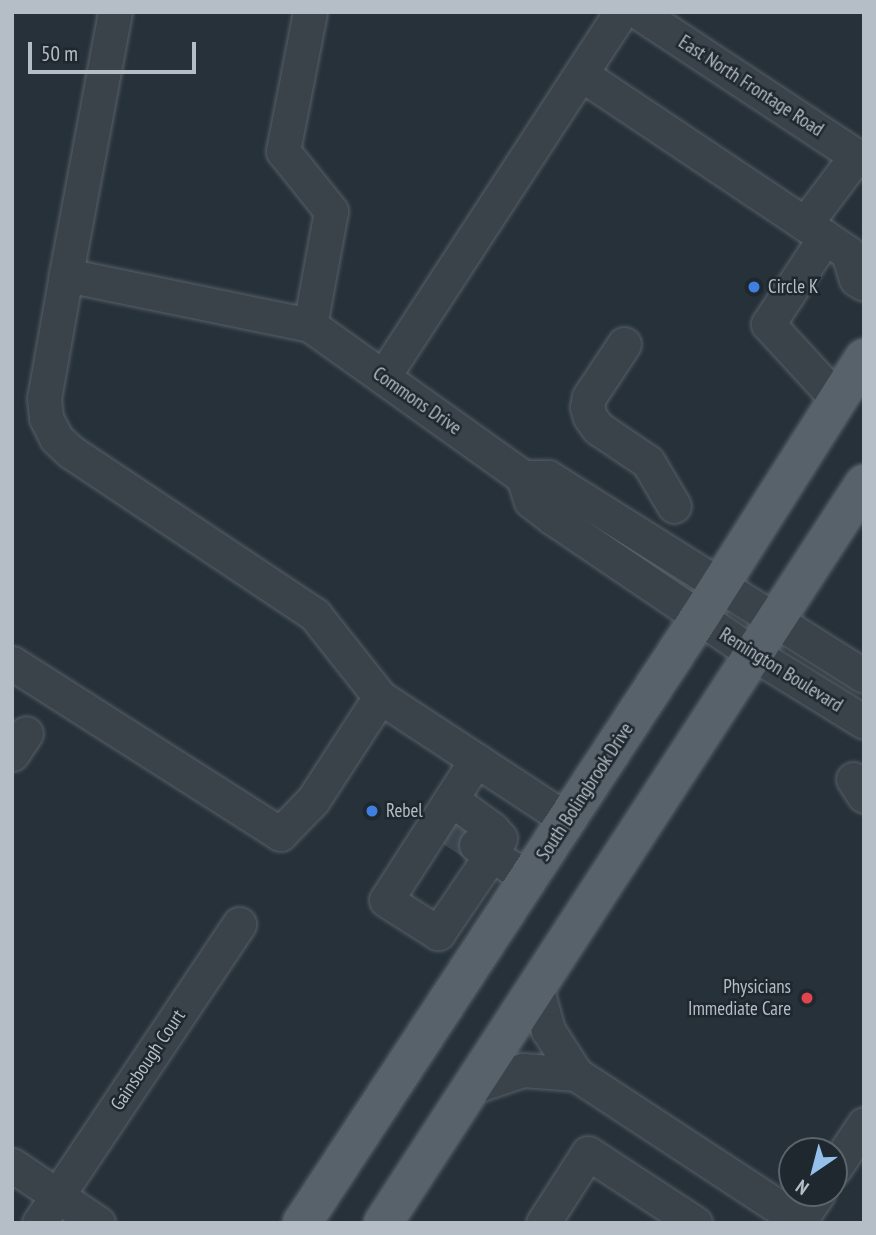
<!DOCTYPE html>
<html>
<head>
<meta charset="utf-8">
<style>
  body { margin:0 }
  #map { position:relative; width:876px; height:1235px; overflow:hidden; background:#26313a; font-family:"PT Sans Narrow",sans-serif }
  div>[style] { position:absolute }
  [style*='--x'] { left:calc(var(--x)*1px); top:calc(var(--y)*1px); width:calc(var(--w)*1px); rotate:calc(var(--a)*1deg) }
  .minor-tunnel>* { height:33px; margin-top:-16.5px; transform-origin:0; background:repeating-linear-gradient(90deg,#3b464f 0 33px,transparent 0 50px) }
  .roads { filter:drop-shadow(0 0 2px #586068) drop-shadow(0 0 2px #586068) }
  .minor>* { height:33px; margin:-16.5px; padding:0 16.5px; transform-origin:16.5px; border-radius:16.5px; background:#3a424a }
  .major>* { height:38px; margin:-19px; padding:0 19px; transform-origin:19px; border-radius:19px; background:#58626a }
  .dots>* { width:19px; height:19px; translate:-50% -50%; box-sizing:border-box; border:4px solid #1f272f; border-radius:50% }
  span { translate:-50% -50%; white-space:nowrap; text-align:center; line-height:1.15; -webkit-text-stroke:5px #1f272f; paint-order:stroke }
  .street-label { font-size:19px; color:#b5bdc6 }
  .poi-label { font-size:19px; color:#b5bdc6 }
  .left { translate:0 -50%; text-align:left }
  .right { translate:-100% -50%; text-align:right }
  .frame { position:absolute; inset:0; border:14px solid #b5bdc6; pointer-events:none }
  .north { position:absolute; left:778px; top:1137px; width:70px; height:70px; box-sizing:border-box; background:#1f272f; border:2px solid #5b636b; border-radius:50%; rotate:215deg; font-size:19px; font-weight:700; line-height:28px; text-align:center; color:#b5bdc6 }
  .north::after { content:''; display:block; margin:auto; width:24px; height:32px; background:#95c0eb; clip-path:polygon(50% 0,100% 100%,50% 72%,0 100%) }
  .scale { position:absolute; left:28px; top:42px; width:168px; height:32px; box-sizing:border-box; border:4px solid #b5bdc6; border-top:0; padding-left:9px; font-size:21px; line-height:24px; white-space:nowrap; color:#b5bdc6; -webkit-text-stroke:5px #1f272f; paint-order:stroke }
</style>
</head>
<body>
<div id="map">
  <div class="minor-tunnel">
    <div style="--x:451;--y:829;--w:30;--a:33"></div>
  </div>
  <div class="roads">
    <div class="minor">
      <div style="--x:115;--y:12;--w:268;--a:100.6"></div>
      <div style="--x:66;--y:275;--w:249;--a:11.6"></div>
      <div style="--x:310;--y:325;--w:262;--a:35.5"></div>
      <div style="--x:523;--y:477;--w:25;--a:72"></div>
      <div style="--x:531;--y:501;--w:28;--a:38"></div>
      <div style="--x:553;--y:518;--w:243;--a:34.1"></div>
      <div style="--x:754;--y:654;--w:129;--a:31.7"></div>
      <div style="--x:310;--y:12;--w:142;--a:101"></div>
      <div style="--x:283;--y:151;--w:77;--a:51.3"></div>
      <div style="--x:331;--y:211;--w:116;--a:100.4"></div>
      <div style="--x:638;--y:12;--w:271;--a:33.4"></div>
      <div style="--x:581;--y:74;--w:321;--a:33.8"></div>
      <div style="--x:848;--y:253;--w:27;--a:73"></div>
      <div style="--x:856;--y:279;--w:9;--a:32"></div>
      <div style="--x:805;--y:224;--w:85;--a:-53.1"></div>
      <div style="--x:825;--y:237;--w:104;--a:123.2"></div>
      <div style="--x:768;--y:324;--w:103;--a:47.4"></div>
      <div style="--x:66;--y:275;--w:125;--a:100.1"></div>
      <div style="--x:44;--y:398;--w:20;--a:84"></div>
      <div style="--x:46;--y:418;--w:22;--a:63"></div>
      <div style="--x:56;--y:438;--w:21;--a:43"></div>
      <div style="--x:71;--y:452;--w:293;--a:33.7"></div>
      <div style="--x:315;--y:615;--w:105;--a:51.6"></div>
      <div style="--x:380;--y:697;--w:224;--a:33.3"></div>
      <div style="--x:624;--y:344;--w:64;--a:123.4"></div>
      <div style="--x:589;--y:397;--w:10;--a:101"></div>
      <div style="--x:587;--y:407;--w:10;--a:73"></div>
      <div style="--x:590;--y:417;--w:14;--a:54"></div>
      <div style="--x:598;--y:428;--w:60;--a:34.2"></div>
      <div style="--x:648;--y:462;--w:51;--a:59.4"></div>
      <div style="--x:383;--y:377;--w:436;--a:-56.9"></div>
      <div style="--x:523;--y:477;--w:25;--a:0"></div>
      <div style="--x:548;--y:477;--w:373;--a:32.2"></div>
      <div style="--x:12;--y:663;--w:318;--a:32.5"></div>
      <div style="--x:280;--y:834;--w:47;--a:-45.9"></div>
      <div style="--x:313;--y:800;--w:123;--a:-57"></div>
      <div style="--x:12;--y:754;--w:25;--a:-56"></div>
      <div style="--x:476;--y:760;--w:166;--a:122.7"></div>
      <div style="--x:386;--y:900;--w:62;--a:32.4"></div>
      <div style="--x:438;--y:933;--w:94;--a:-55.8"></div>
      <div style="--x:491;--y:855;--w:44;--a:31.2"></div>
      <div style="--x:853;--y:779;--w:20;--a:57"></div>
      <div style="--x:451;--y:799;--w:51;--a:36.2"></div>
      <div style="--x:492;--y:829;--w:12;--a:48"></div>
      <div style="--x:500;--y:838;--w:19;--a:118"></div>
      <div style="--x:491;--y:855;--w:18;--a:-146"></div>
      <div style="--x:536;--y:986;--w:46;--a:74.7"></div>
      <div style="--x:548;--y:1030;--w:52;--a:57.5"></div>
      <div style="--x:576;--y:1074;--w:268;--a:33.3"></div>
      <div style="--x:470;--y:1088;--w:56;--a:-18.8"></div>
      <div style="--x:523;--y:1070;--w:53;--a:4.3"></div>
      <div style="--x:12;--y:1165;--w:104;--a:34"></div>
      <div style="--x:834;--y:1169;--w:54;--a:-56.3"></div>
      <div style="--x:39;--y:1223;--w:360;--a:-56.2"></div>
      <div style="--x:543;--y:1223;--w:83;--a:-57.3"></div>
      <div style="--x:588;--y:1153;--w:128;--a:33.2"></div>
      <div style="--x:798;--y:1223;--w:36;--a:-56"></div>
    </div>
    <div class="major">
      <div style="--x:302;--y:1223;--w:724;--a:-56.73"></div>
      <div style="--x:699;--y:618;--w:308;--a:-57.6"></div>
      <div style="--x:383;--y:1223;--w:882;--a:-56.94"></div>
    </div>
  </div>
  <div class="dots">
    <div style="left:754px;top:287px;background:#3f7fe0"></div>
    <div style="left:372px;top:811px;background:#3f7fe0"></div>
    <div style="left:807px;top:998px;background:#e0444e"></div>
  </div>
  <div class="street-label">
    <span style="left:751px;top:86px;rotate:33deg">East North Frontage Road</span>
    <span style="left:417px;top:401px;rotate:35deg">Commons Drive</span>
    <span style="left:781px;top:670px;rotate:32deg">Remington Boulevard</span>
    <span style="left:585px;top:792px;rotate:-57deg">South Bolingbrook Drive</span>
    <span style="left:148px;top:1060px;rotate:-56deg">Gainsbough Court</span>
  </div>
  <div class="poi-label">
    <span class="left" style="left:768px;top:287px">Circle K</span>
    <span class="left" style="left:386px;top:811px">Rebel</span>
    <span class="right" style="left:791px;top:998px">Physicians<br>Immediate Care</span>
  </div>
  <div class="frame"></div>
  <div class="north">N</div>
  <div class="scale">50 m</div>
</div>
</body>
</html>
